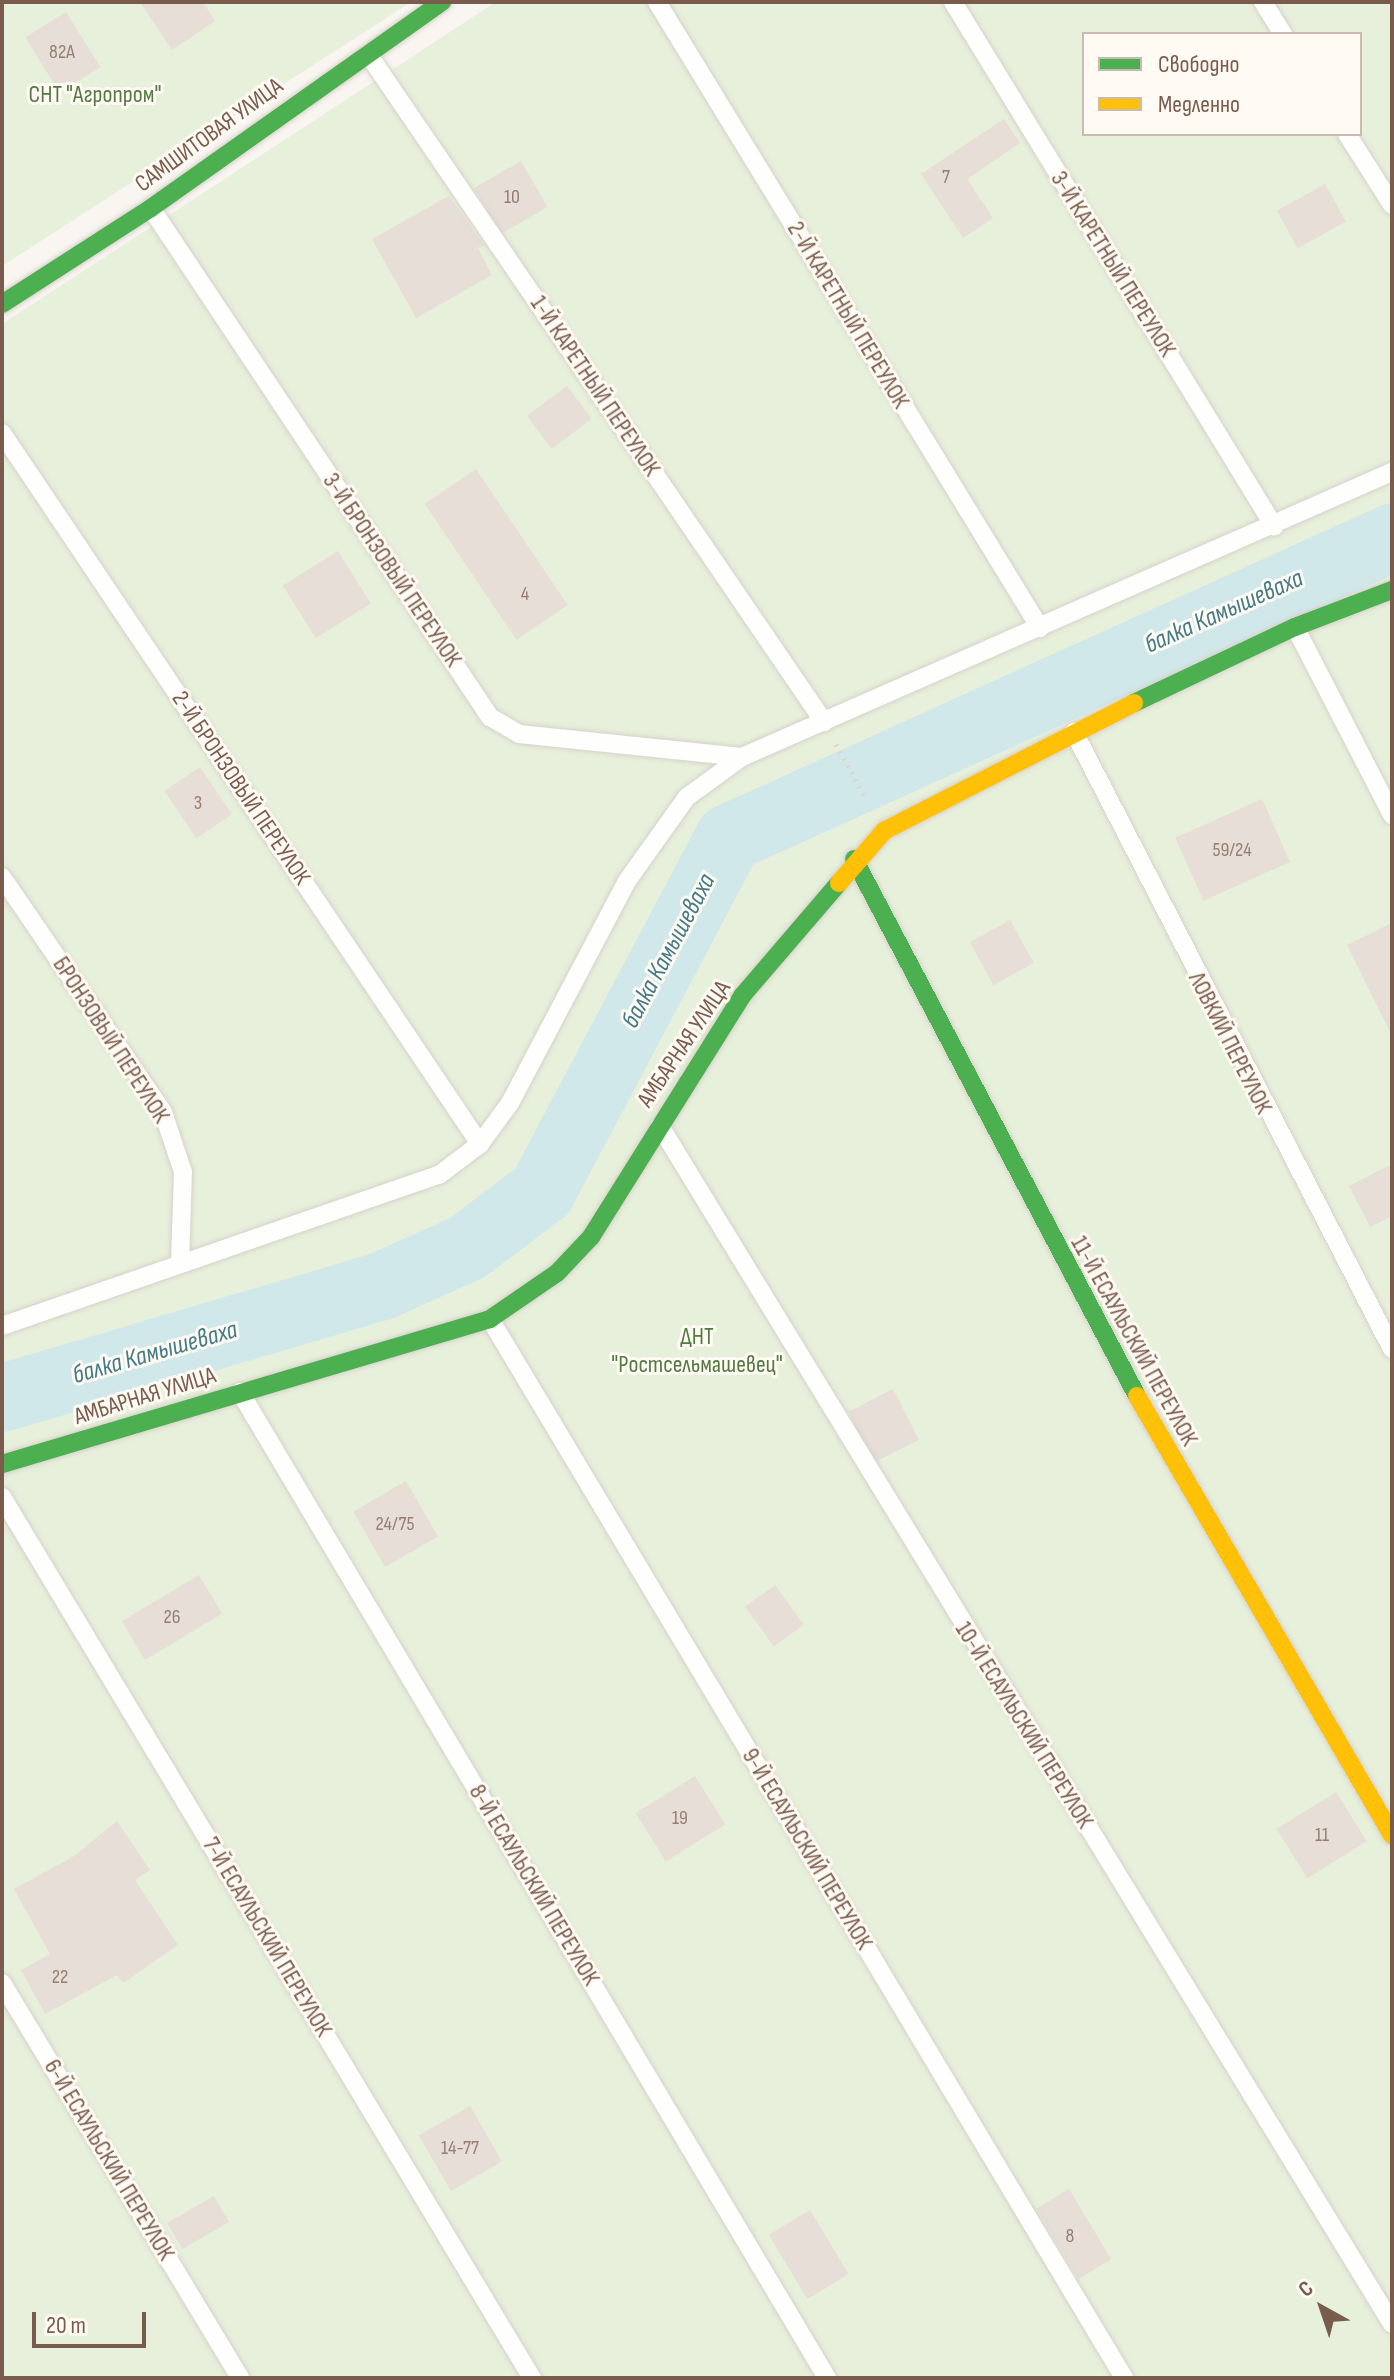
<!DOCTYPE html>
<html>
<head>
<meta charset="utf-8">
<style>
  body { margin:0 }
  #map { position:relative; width:1394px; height:2380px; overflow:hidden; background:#f9f5f0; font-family:"Sofia Sans Condensed",sans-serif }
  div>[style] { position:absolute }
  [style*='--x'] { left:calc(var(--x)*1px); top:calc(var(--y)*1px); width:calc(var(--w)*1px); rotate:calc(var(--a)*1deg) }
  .green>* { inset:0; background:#e7f0db }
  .river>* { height:68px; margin:-34px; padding:0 34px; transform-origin:34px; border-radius:34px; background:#d0e8ea }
  .building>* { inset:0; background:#e6ded7; transform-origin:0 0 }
  .path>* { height:5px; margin-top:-2.5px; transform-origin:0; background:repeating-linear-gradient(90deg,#dcd5d0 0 2px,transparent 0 8px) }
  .roads { filter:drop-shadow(0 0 2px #d7d1cb) drop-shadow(0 0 2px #d7d1cb) }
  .lane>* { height:18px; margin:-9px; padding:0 9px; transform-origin:9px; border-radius:9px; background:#fefefd }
  .fast>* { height:18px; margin:-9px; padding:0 9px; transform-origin:9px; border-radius:9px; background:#4caf50 }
  .slow>* { height:18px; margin:-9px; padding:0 9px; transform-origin:9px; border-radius:9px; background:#ffc107 }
  span { translate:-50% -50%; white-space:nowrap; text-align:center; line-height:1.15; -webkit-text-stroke:6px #fffaf3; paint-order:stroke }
  .number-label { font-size:20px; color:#977e72 }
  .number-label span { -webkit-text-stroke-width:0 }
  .park-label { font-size:24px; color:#537a41 }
  .street-label { font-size:24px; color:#7a5c4d }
  .water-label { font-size:26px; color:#437c86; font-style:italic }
  .frame { position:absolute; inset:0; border:4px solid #7a5c4d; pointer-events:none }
  .legend { position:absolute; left:1082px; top:32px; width:280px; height:104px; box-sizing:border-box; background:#fffaf3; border:2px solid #cabbb1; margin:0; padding:10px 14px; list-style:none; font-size:24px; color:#7a5c4d }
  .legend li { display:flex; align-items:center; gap:16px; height:40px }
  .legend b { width:40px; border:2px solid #cabbb1 }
  .north { position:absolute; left:1282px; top:2268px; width:80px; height:80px; -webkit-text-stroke:6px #fffaf3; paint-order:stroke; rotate:320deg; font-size:22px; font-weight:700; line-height:32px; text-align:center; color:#7a5c4d }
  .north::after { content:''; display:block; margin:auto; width:28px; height:36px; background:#7a5c4d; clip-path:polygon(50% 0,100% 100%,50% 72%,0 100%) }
  .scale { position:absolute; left:32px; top:2312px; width:114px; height:36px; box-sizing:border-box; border:4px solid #7a5c4d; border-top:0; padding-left:10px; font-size:24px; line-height:28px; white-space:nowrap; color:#7a5c4d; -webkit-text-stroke:6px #fffaf3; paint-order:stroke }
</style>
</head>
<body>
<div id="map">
  <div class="green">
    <div style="clip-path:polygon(2px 2px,411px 2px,2px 266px)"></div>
    <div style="clip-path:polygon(evenodd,496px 2px,1392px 2px,1392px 2378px,2px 2378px,2px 324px,496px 2px,1084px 34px,1360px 34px,1360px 134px,1084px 134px,1084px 34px)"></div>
  </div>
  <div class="river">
    <div style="--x:2;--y:1398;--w:396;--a:-16.4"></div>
    <div style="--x:382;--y:1286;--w:94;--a:-24.4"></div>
    <div style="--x:468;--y:1247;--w:93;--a:-37.1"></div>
    <div style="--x:542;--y:1191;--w:399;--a:-62.1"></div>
    <div style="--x:729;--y:838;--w:728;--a:-24.35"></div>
  </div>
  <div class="building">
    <div style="clip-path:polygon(140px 2px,203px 2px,215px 21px,172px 50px)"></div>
    <div style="left:66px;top:12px;width:65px;height:48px;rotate:58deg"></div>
    <div style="clip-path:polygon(1004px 119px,1020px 143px,967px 179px,993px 218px,963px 238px,921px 174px)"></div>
    <div style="left:521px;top:161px;width:53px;height:54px;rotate:60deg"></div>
    <div style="left:1325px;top:184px;width:43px;height:55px;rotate:61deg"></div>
    <div style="clip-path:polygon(449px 196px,484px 245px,478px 248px,492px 275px,416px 318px,372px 239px)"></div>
    <div style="left:567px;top:386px;width:41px;height:50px;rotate:53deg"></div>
    <div style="left:476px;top:469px;width:164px;height:62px;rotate:56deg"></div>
    <div style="left:338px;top:551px;width:62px;height:65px;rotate:58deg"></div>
    <div style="left:200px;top:767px;width:57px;height:43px;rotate:56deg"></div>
    <div style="left:1262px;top:799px;width:69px;height:95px;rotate:66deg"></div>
    <div style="left:1010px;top:920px;width:49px;height:46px;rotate:61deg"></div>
    <div style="clip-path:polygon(1392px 923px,1392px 1036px,1347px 945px)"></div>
    <div style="clip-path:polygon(1392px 1164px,1392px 1216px,1370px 1227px,1349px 1186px)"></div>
    <div style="left:893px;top:1389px;width:57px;height:50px;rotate:63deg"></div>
    <div style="left:406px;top:1481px;width:64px;height:61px;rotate:60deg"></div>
    <div style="left:199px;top:1575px;width:45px;height:90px;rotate:59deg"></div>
    <div style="left:775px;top:1585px;width:49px;height:37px;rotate:54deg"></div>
    <div style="left:695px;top:1776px;width:57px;height:70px;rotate:58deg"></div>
    <div style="left:1336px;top:1792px;width:58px;height:70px;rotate:58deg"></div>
    <div style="clip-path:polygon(117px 1821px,150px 1870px,135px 1880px,178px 1945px,123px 1983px,117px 1975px,45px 2014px,21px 1970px,50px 1954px,14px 1889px,74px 1856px)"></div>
    <div style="left:470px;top:2106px;width:64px;height:59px;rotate:60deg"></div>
    <div style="left:1069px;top:2189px;width:82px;height:38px;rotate:59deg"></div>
    <div style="left:214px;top:2196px;width:30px;height:54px;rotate:60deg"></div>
    <div style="left:810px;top:2210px;width:75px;height:48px;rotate:59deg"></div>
  </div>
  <div class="path">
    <div style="--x:836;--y:744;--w:58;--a:61.2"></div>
  </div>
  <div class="roads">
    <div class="lane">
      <div style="--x:657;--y:2;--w:734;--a:58.54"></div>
      <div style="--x:953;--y:2;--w:615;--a:58.51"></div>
      <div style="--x:1263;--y:2;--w:38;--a:58"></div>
      <div style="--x:368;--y:54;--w:809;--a:55.68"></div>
      <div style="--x:1347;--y:134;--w:84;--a:57.6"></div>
      <div style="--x:151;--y:208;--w:612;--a:56.34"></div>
      <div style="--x:490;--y:717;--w:34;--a:30"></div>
      <div style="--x:519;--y:734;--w:224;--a:5.9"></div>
      <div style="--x:2;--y:433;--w:857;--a:56.09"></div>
      <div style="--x:1295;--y:627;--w:212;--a:62.7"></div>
      <div style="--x:1074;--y:732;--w:694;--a:62.73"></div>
      <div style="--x:2;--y:877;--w:285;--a:55.6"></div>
      <div style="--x:163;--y:1112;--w:63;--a:71.6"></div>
      <div style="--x:183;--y:1172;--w:92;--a:91.9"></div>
      <div style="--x:660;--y:1126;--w:1404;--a:58.57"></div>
      <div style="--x:490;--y:1319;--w:1234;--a:59.09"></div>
      <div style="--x:2;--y:1326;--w:462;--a:-19.1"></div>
      <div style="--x:439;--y:1175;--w:51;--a:-37.1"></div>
      <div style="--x:480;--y:1144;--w:51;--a:-53.8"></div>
      <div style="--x:510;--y:1103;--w:251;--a:-62.2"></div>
      <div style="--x:627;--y:881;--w:103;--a:-54.5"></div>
      <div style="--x:687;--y:797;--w:68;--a:-36"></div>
      <div style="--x:742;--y:757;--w:710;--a:-23.68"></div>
      <div style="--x:240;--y:1392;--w:1148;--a:59.23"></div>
      <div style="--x:2;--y:1497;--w:1028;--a:58.97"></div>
      <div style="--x:2;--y:1983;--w:461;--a:58.9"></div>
    </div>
    <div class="fast">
      <div style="--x:2;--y:304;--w:177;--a:-32.8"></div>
      <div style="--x:151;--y:208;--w:357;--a:-35.3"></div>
      <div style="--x:1134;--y:703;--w:178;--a:-25.3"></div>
      <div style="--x:1295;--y:627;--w:104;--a:-20.9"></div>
      <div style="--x:854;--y:859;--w:607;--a:62.21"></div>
      <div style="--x:2;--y:1464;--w:509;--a:-16.55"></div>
      <div style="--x:490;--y:1319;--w:81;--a:-34.5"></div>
      <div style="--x:557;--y:1273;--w:50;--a:-46.6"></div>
      <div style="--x:591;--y:1237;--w:284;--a:-57.9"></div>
      <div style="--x:742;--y:996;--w:149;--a:-49.4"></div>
    </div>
    <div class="slow">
      <div style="--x:839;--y:883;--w:69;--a:-49.1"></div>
      <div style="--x:884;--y:831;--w:281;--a:-27.1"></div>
      <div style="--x:1137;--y:1396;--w:508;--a:59.85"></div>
    </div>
  </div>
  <div class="number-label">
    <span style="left:62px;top:52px">82А</span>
    <span style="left:946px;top:177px">7</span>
    <span style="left:512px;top:197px">10</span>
    <span style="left:525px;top:594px">4</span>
    <span style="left:198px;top:803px">3</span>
    <span style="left:1232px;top:850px">59/24</span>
    <span style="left:395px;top:1524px">24/75</span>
    <span style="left:172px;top:1617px">26</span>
    <span style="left:680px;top:1818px">19</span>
    <span style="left:1322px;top:1835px">11</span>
    <span style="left:60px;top:1977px">22</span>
    <span style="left:460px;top:2148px">14-77</span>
    <span style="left:1070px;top:2236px">8</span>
  </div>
  <div class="park-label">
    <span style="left:95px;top:95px">СНТ "Агропром"</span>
    <span style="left:697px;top:1351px">ДНТ<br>"Ростсельмашевец"</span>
  </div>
  <div class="street-label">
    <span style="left:209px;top:135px;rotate:-36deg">САМШИТОВАЯ УЛИЦА</span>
    <span style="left:1113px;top:264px;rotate:58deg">3-Й КАРЕТНЫЙ ПЕРЕУЛОК</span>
    <span style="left:848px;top:315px;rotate:59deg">2-Й КАРЕТНЫЙ ПЕРЕУЛОК</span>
    <span style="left:595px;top:386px;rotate:56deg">1-Й КАРЕТНЫЙ ПЕРЕУЛОК</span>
    <span style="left:392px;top:570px;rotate:56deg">3-Й БРОНЗОВЫЙ ПЕРЕУЛОК</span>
    <span style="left:241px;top:788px;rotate:56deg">2-Й БРОНЗОВЫЙ ПЕРЕУЛОК</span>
    <span style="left:111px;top:1040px;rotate:57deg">БРОНЗОВЫЙ ПЕРЕУЛОК</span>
    <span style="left:1230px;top:1043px;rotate:63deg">ЛОВКИЙ ПЕРЕУЛОК</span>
    <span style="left:684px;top:1044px;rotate:-56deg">АМБАРНАЯ УЛИЦА</span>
    <span style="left:1134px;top:1341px;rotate:61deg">11-Й ЕСАУЛЬСКИЙ ПЕРЕУЛОК</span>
    <span style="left:145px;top:1396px;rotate:-17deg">АМБАРНАЯ УЛИЦА</span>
    <span style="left:1024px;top:1725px;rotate:58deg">10-Й ЕСАУЛЬСКИЙ ПЕРЕУЛОК</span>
    <span style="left:807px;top:1849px;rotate:59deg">9-Й ЕСАУЛЬСКИЙ ПЕРЕУЛОК</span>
    <span style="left:534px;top:1885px;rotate:59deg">8-Й ЕСАУЛЬСКИЙ ПЕРЕУЛОК</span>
    <span style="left:267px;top:1937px;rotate:59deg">7-Й ЕСАУЛЬСКИЙ ПЕРЕУЛОК</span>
    <span style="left:109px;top:2160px;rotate:59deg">6-Й ЕСАУЛЬСКИЙ ПЕРЕУЛОК</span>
  </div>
  <div class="water-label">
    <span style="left:1224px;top:612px;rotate:-24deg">балка Камышеваха</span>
    <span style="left:669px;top:951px;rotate:-62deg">балка Камышеваха</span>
    <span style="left:155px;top:1353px;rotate:-16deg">балка Камышеваха</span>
  </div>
  <div class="frame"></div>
  <ul class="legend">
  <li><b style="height:10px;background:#4caf50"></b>Свободно</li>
  <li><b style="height:10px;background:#ffc107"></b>Медленно</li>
  </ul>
  <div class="north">С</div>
  <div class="scale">20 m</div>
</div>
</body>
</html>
